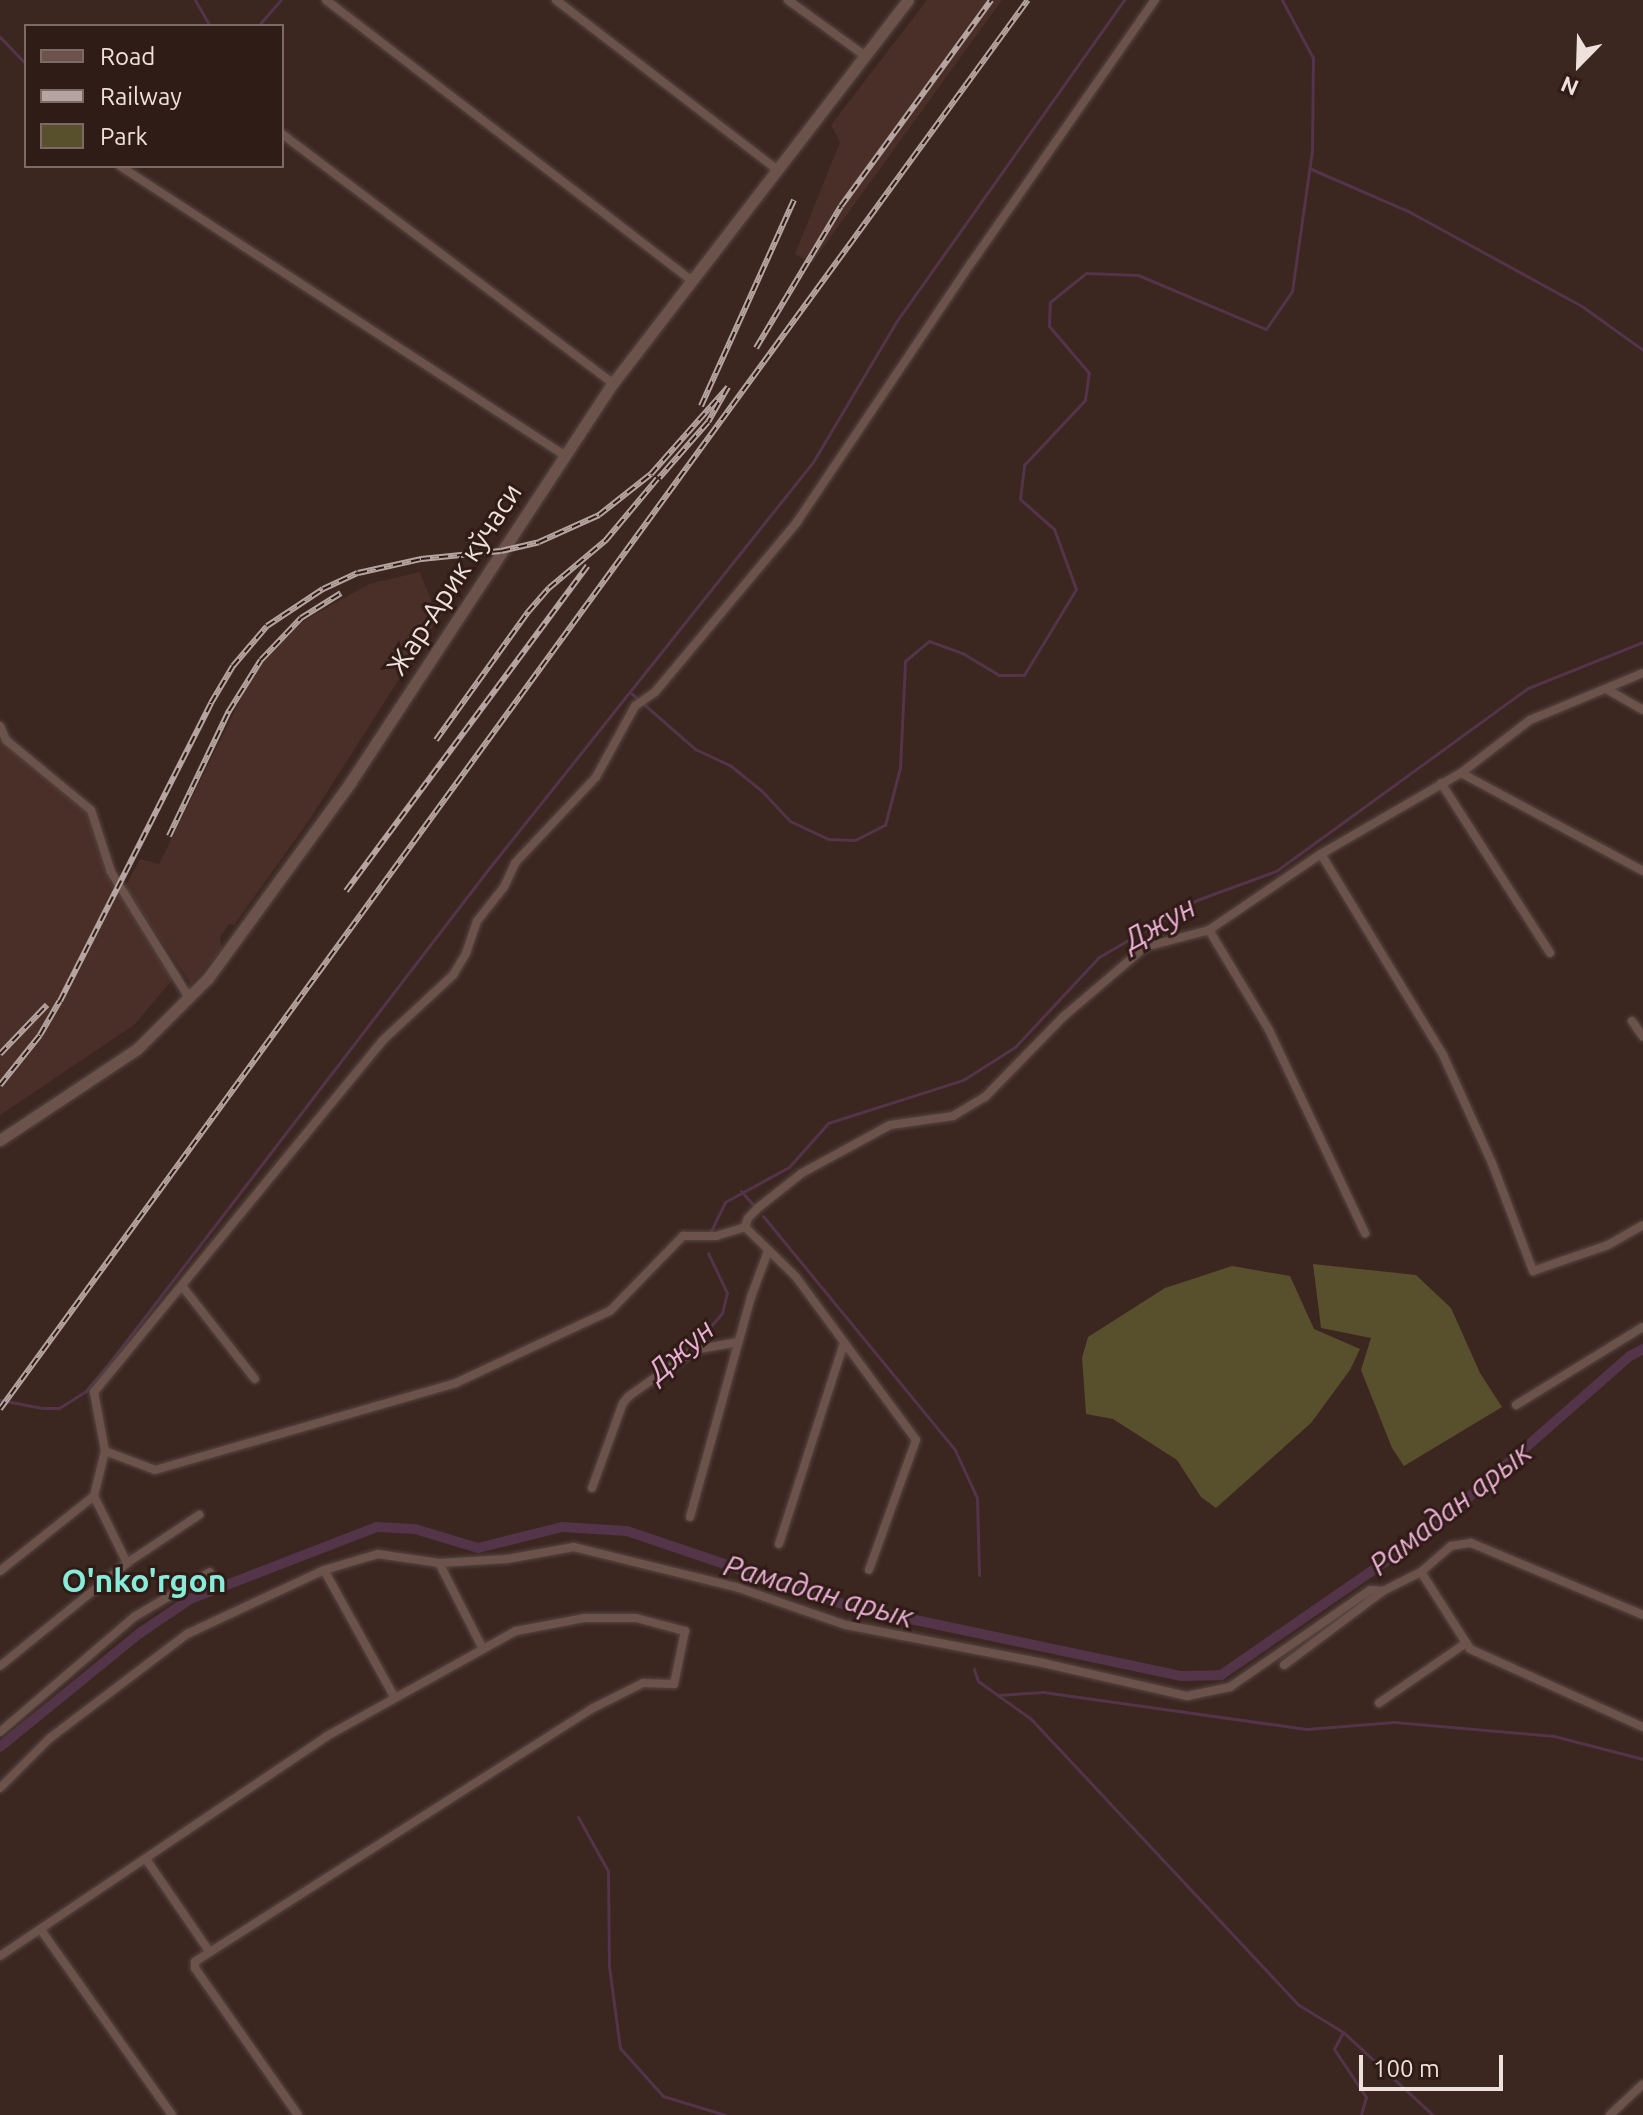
<!DOCTYPE html>
<html>
<head>
<meta charset="utf-8">
<style>
  body { margin:0 }
  #map { position:relative; width:1643px; height:2115px; overflow:hidden; background:#3b2620; font-family:Ubuntu,sans-serif }
  div>[style] { position:absolute }
  [style*='--x'] { left:calc(var(--x)*1px); top:calc(var(--y)*1px); width:calc(var(--w)*1px); rotate:calc(var(--a)*1deg) }
  .built>* { inset:0; background:#492f27 }
  .green>* { inset:0; background:#584f2d }
  .stream>* { height:3px; margin:-1.5px; padding:0 1.5px; transform-origin:1.5px; border-radius:1.5px; background:#533449 }
  .canal>* { height:10px; margin:-5px; padding:0 5px; transform-origin:5px; border-radius:5px; background:#533449 }
  .roads { filter:drop-shadow(0 0 2px #564540) drop-shadow(0 0 2px #564540) }
  .minor>* { height:8px; margin:-4px; padding:0 4px; transform-origin:4px; border-radius:4px; background:#6b534c }
  .secondary>* { height:11px; margin:-5.5px; padding:0 5.5px; transform-origin:5.5px; border-radius:5.5px; background:#6b534c }
  .rail>* { height:6px; margin-top:-3px; transform-origin:0; background:repeating-linear-gradient(90deg,#301c16 0 9px,#b5a49f 0 18px); box-sizing:border-box; border-block:2px solid #b5a49f }
  span { translate:-50% -50%; white-space:nowrap; text-align:center; line-height:1.15; -webkit-text-stroke:6px #301c16; paint-order:stroke }
  .street-label { font-size:28px; color:#eee0db }
  .water-label { font-size:30px; color:#e9aed4; font-style:italic }
  .quarter-label { font-size:32px; color:#87edda; font-weight:700 }
  .legend { position:absolute; left:24px; top:24px; width:260px; height:144px; box-sizing:border-box; background:#301c16; border:2px solid #7c6a65; margin:0; padding:10px 14px; list-style:none; font-size:24px; color:#eee0db }
  .legend li { display:flex; align-items:center; gap:16px; height:40px }
  .legend b { width:40px; border:2px solid #7c6a65 }
  .north { position:absolute; left:1539px; top:24px; width:80px; height:80px; -webkit-text-stroke:6px #301c16; paint-order:stroke; rotate:203deg; font-size:22px; font-weight:700; line-height:32px; text-align:center; color:#eee0db }
  .north::after { content:''; display:block; margin:auto; width:28px; height:36px; background:#eee0db; clip-path:polygon(50% 0,100% 100%,50% 72%,0 100%) }
  .scale { position:absolute; left:1359px; top:2055px; width:144px; height:36px; box-sizing:border-box; border:4px solid #eee0db; border-top:0; padding-left:10px; font-size:24px; line-height:28px; white-space:nowrap; color:#eee0db; -webkit-text-stroke:6px #301c16; paint-order:stroke }
</style>
</head>
<body>
<div id="map">
  <div class="built">
    <div style="clip-path:polygon(927px 0,1002px 0,812px 263px,795px 254px,840px 142px,831px 125px)"></div>
    <div style="clip-path:polygon(420px 572px,438px 618px,308px 822px,234px 925px,229px 924px,220px 937px,222px 949px,191px 984px,125px 887px,140px 859px,159px 864px,241px 698px,269px 651px,301px 622px,369px 584px)"></div>
    <div style="clip-path:polygon(0 731px,20px 757px,90px 814px,109px 879px,173px 979px,134px 1025px,0 1115px)"></div>
  </div>
  <div class="green">
    <div style="clip-path:polygon(1313px 1264px,1416px 1275px,1451px 1308px,1480px 1373px,1502px 1407px,1404px 1466px,1392px 1448px,1361px 1370px,1371px 1338px,1321px 1328px)"></div>
    <div style="clip-path:polygon(1232px 1266px,1290px 1276px,1314px 1329px,1360px 1349px,1350px 1370px,1311px 1423px,1216px 1508px,1201px 1497px,1177px 1460px,1113px 1419px,1086px 1414px,1082px 1358px,1088px 1337px,1165px 1288px)"></div>
  </div>
  <div class="stream">
    <div style="--x:195;--y:0;--w:30;--a:60"></div>
    <div style="--x:258;--y:26;--w:35;--a:-49"></div>
    <div style="--x:0;--y:37;--w:37;--a:46"></div>
    <div style="--x:1309;--y:168;--w:108;--a:23.5"></div>
    <div style="--x:1408;--y:211;--w:200;--a:28.7"></div>
    <div style="--x:1583;--y:307;--w:74;--a:35.6"></div>
    <div style="--x:631;--y:693;--w:85;--a:41.2"></div>
    <div style="--x:695;--y:749;--w:40;--a:25"></div>
    <div style="--x:731;--y:766;--w:38;--a:39"></div>
    <div style="--x:761;--y:790;--w:42;--a:46.9"></div>
    <div style="--x:790;--y:821;--w:42;--a:25.3"></div>
    <div style="--x:828;--y:839;--w:27;--a:2"></div>
    <div style="--x:855;--y:840;--w:34;--a:-27"></div>
    <div style="--x:885;--y:825;--w:59;--a:-75.3"></div>
    <div style="--x:900;--y:768;--w:107;--a:-87.3"></div>
    <div style="--x:905;--y:661;--w:31;--a:-40"></div>
    <div style="--x:929;--y:641;--w:37;--a:20"></div>
    <div style="--x:964;--y:654;--w:41;--a:31"></div>
    <div style="--x:999;--y:675;--w:25;--a:0"></div>
    <div style="--x:1024;--y:675;--w:100;--a:-58.8"></div>
    <div style="--x:1076;--y:589;--w:64;--a:-110.1"></div>
    <div style="--x:1054;--y:529;--w:45;--a:-138.6"></div>
    <div style="--x:1020;--y:499;--w:34;--a:-83"></div>
    <div style="--x:1024;--y:465;--w:89;--a:-46.8"></div>
    <div style="--x:1085;--y:400;--w:27;--a:-82"></div>
    <div style="--x:1089;--y:373;--w:62;--a:-130.4"></div>
    <div style="--x:1049;--y:326;--w:24;--a:-88"></div>
    <div style="--x:1050;--y:302;--w:46;--a:-38.9"></div>
    <div style="--x:1086;--y:273;--w:52;--a:2.2"></div>
    <div style="--x:1138;--y:275;--w:139;--a:22.9"></div>
    <div style="--x:1266;--y:329;--w:46;--a:-55.6"></div>
    <div style="--x:1292;--y:291;--w:142;--a:-81.9"></div>
    <div style="--x:1312;--y:150;--w:92;--a:-89.4"></div>
    <div style="--x:1313;--y:58;--w:66;--a:-118.1"></div>
    <div style="--x:741;--y:1191;--w:18;--a:49"></div>
    <div style="--x:763;--y:1216;--w:303;--a:50.6"></div>
    <div style="--x:955;--y:1450;--w:53;--a:65.4"></div>
    <div style="--x:977;--y:1498;--w:77;--a:88.5"></div>
    <div style="--x:709;--y:1235;--w:37;--a:-64"></div>
    <div style="--x:725;--y:1202;--w:73;--a:-28.7"></div>
    <div style="--x:789;--y:1167;--w:59;--a:-48.4"></div>
    <div style="--x:828;--y:1123;--w:142;--a:-17.7"></div>
    <div style="--x:963;--y:1080;--w:62;--a:-32.4"></div>
    <div style="--x:1015;--y:1047;--w:123;--a:-47"></div>
    <div style="--x:1099;--y:957;--w:113;--a:-30.2"></div>
    <div style="--x:1197;--y:900;--w:84;--a:-20.2"></div>
    <div style="--x:1276;--y:871;--w:311;--a:-36"></div>
    <div style="--x:1528;--y:688;--w:124;--a:-21.8"></div>
    <div style="--x:693;--y:1347;--w:45;--a:-49.5"></div>
    <div style="--x:722;--y:1313;--w:21;--a:-76"></div>
    <div style="--x:727;--y:1293;--w:44;--a:-115.4"></div>
    <div style="--x:0;--y:1400;--w:43;--a:10.8"></div>
    <div style="--x:42;--y:1408;--w:17;--a:0"></div>
    <div style="--x:59;--y:1408;--w:31;--a:-32"></div>
    <div style="--x:85;--y:1392;--w:34;--a:-50"></div>
    <div style="--x:107;--y:1366;--w:623;--a:-52.5"></div>
    <div style="--x:486;--y:872;--w:524;--a:-51.43"></div>
    <div style="--x:813;--y:462;--w:163;--a:-59.3"></div>
    <div style="--x:896;--y:322;--w:395;--a:-54.7"></div>
    <div style="--x:974;--y:1669;--w:13;--a:72"></div>
    <div style="--x:978;--y:1681;--w:65;--a:35.6"></div>
    <div style="--x:1031;--y:1719;--w:392;--a:46.9"></div>
    <div style="--x:1299;--y:2005;--w:52;--a:31.5"></div>
    <div style="--x:1343;--y:2032;--w:122;--a:42.7"></div>
    <div style="--x:998;--y:1695;--w:45;--a:-3.8"></div>
    <div style="--x:1043;--y:1692;--w:267;--a:8"></div>
    <div style="--x:1307;--y:1729;--w:87;--a:-4.6"></div>
    <div style="--x:1394;--y:1722;--w:161;--a:5"></div>
    <div style="--x:1554;--y:1736;--w:92;--a:14.5"></div>
    <div style="--x:578;--y:1817;--w:62;--a:60.9"></div>
    <div style="--x:608;--y:1871;--w:95;--a:89.4"></div>
    <div style="--x:609;--y:1966;--w:83;--a:82.4"></div>
    <div style="--x:620;--y:2048;--w:64;--a:48.1"></div>
    <div style="--x:663;--y:2096;--w:65;--a:17"></div>
    <div style="--x:1343;--y:2032;--w:19;--a:118"></div>
    <div style="--x:1334;--y:2049;--w:58;--a:56.3"></div>
    <div style="--x:1366;--y:2097;--w:19;--a:106"></div>
  </div>
  <div class="canal">
    <div style="--x:0;--y:1747;--w:181;--a:-39.2"></div>
    <div style="--x:140;--y:1633;--w:60;--a:-34.2"></div>
    <div style="--x:190;--y:1599;--w:200;--a:-21.1"></div>
    <div style="--x:377;--y:1527;--w:38;--a:3"></div>
    <div style="--x:415;--y:1529;--w:66;--a:16.8"></div>
    <div style="--x:478;--y:1548;--w:87;--a:-14"></div>
    <div style="--x:562;--y:1527;--w:65;--a:3.5"></div>
    <div style="--x:627;--y:1531;--w:234;--a:18.7"></div>
    <div style="--x:849;--y:1606;--w:340;--a:11.9"></div>
    <div style="--x:1182;--y:1676;--w:39;--a:-1"></div>
    <div style="--x:1221;--y:1675;--w:259;--a:-34.6"></div>
    <div style="--x:1434;--y:1528;--w:261;--a:-41.3"></div>
    <div style="--x:1630;--y:1356;--w:15;--a:-28"></div>
  </div>
  <div class="roads">
    <div class="minor">
      <div style="--x:326;--y:0;--w:459;--a:37.5"></div>
      <div style="--x:556;--y:0;--w:277;--a:37.5"></div>
      <div style="--x:788;--y:0;--w:94;--a:35.9"></div>
      <div style="--x:282;--y:134;--w:414;--a:37"></div>
      <div style="--x:120;--y:166;--w:530;--a:33.06"></div>
      <div style="--x:1608;--y:690;--w:40;--a:29.7"></div>
      <div style="--x:0;--y:726;--w:15;--a:67"></div>
      <div style="--x:6;--y:740;--w:110;--a:39.5"></div>
      <div style="--x:91;--y:810;--w:65;--a:72.1"></div>
      <div style="--x:111;--y:872;--w:148;--a:58.2"></div>
      <div style="--x:1461;--y:773;--w:207;--a:28.3"></div>
      <div style="--x:1441;--y:783;--w:202;--a:57.3"></div>
      <div style="--x:1321;--y:854;--w:235;--a:58.7"></div>
      <div style="--x:1443;--y:1055;--w:119;--a:65.6"></div>
      <div style="--x:1492;--y:1163;--w:116;--a:69.2"></div>
      <div style="--x:1533;--y:1271;--w:79;--a:-19.1"></div>
      <div style="--x:1608;--y:1245;--w:40;--a:-29.7"></div>
      <div style="--x:1209;--y:930;--w:117;--a:59"></div>
      <div style="--x:1269;--y:1030;--w:225;--a:64.7"></div>
      <div style="--x:1632;--y:1021;--w:19;--a:55"></div>
      <div style="--x:745;--y:1227;--w:9;--a:-72"></div>
      <div style="--x:748;--y:1218;--w:16;--a:-45"></div>
      <div style="--x:759;--y:1207;--w:55;--a:-38.3"></div>
      <div style="--x:802;--y:1173;--w:100;--a:-28.6"></div>
      <div style="--x:890;--y:1125;--w:64;--a:-8.1"></div>
      <div style="--x:953;--y:1116;--w:37;--a:-31"></div>
      <div style="--x:985;--y:1097;--w:112;--a:-45.7"></div>
      <div style="--x:1063;--y:1017;--w:108;--a:-40.5"></div>
      <div style="--x:1145;--y:947;--w:66;--a:-14.9"></div>
      <div style="--x:1209;--y:930;--w:135;--a:-34.2"></div>
      <div style="--x:1321;--y:854;--w:162;--a:-30.1"></div>
      <div style="--x:1461;--y:773;--w:87;--a:-37.5"></div>
      <div style="--x:1530;--y:720;--w:122;--a:-22.6"></div>
      <div style="--x:745;--y:1227;--w:71;--a:44.4"></div>
      <div style="--x:796;--y:1277;--w:202;--a:53.6"></div>
      <div style="--x:916;--y:1440;--w:138;--a:109.9"></div>
      <div style="--x:182;--y:1286;--w:118;--a:51.9"></div>
      <div style="--x:1516;--y:1405;--w:149;--a:-31.6"></div>
      <div style="--x:105;--y:1451;--w:53;--a:20.8"></div>
      <div style="--x:155;--y:1470;--w:313;--a:-16.1"></div>
      <div style="--x:456;--y:1383;--w:170;--a:-25.1"></div>
      <div style="--x:610;--y:1311;--w:105;--a:-45.8"></div>
      <div style="--x:683;--y:1236;--w:33;--a:0"></div>
      <div style="--x:716;--y:1236;--w:30;--a:-17"></div>
      <div style="--x:592;--y:1488;--w:90;--a:-70"></div>
      <div style="--x:623;--y:1403;--w:9;--a:-49"></div>
      <div style="--x:629;--y:1396;--w:80;--a:-35.3"></div>
      <div style="--x:694;--y:1350;--w:45;--a:-10.3"></div>
      <div style="--x:94;--y:1496;--w:75;--a:63.8"></div>
      <div style="--x:690;--y:1517;--w:228;--a:-74.5"></div>
      <div style="--x:751;--y:1297;--w:49;--a:-69.7"></div>
      <div style="--x:779;--y:1544;--w:211;--a:-72.1"></div>
      <div style="--x:439;--y:1563;--w:97;--a:62.9"></div>
      <div style="--x:324;--y:1570;--w:146;--a:61"></div>
      <div style="--x:0;--y:1571;--w:120;--a:-38.6"></div>
      <div style="--x:94;--y:1496;--w:46;--a:-76.3"></div>
      <div style="--x:105;--y:1451;--w:60;--a:-100.6"></div>
      <div style="--x:94;--y:1392;--w:454;--a:-50.6"></div>
      <div style="--x:382;--y:1041;--w:97;--a:-42.9"></div>
      <div style="--x:453;--y:975;--w:26;--a:-59"></div>
      <div style="--x:466;--y:953;--w:34;--a:-71"></div>
      <div style="--x:477;--y:921;--w:43;--a:-51.5"></div>
      <div style="--x:504;--y:887;--w:26;--a:-65"></div>
      <div style="--x:515;--y:863;--w:118;--a:-46.7"></div>
      <div style="--x:596;--y:777;--w:81;--a:-61.2"></div>
      <div style="--x:635;--y:706;--w:24;--a:-35"></div>
      <div style="--x:655;--y:692;--w:222;--a:-50.1"></div>
      <div style="--x:797;--y:522;--w:313;--a:-56.1"></div>
      <div style="--x:972;--y:262;--w:320;--a:-55.1"></div>
      <div style="--x:1421;--y:1572;--w:91;--a:57.5"></div>
      <div style="--x:1470;--y:1649;--w:190;--a:24.3"></div>
      <div style="--x:1284;--y:1665;--w:124;--a:-36.8"></div>
      <div style="--x:1383;--y:1591;--w:42;--a:-26.6"></div>
      <div style="--x:1421;--y:1572;--w:40;--a:-41"></div>
      <div style="--x:1451;--y:1546;--w:20;--a:-9"></div>
      <div style="--x:1471;--y:1543;--w:186;--a:22.7"></div>
      <div style="--x:0;--y:1666;--w:164;--a:-39"></div>
      <div style="--x:127;--y:1563;--w:87;--a:-33.7"></div>
      <div style="--x:1379;--y:1703;--w:106;--a:-34.6"></div>
      <div style="--x:0;--y:1732;--w:177;--a:-40.6"></div>
      <div style="--x:134;--y:1617;--w:88;--a:-30.6"></div>
      <div style="--x:0;--y:1788;--w:71;--a:-45"></div>
      <div style="--x:50;--y:1738;--w:172;--a:-37.2"></div>
      <div style="--x:187;--y:1634;--w:151;--a:-25"></div>
      <div style="--x:324;--y:1570;--w:56;--a:-16.5"></div>
      <div style="--x:378;--y:1554;--w:62;--a:8.4"></div>
      <div style="--x:439;--y:1563;--w:68;--a:-3.4"></div>
      <div style="--x:507;--y:1559;--w:68;--a:-10.2"></div>
      <div style="--x:574;--y:1547;--w:167;--a:13.9"></div>
      <div style="--x:736;--y:1587;--w:116;--a:19.1"></div>
      <div style="--x:846;--y:1625;--w:201;--a:10.9"></div>
      <div style="--x:1043;--y:1663;--w:148;--a:12.9"></div>
      <div style="--x:1187;--y:1696;--w:44;--a:-11.8"></div>
      <div style="--x:1230;--y:1687;--w:170;--a:-34.7"></div>
      <div style="--x:1370;--y:1590;--w:13;--a:4"></div>
      <div style="--x:146;--y:1859;--w:112;--a:55.6"></div>
      <div style="--x:41;--y:1930;--w:227;--a:54.7"></div>
      <div style="--x:0;--y:1956;--w:394;--a:-33.9"></div>
      <div style="--x:327;--y:1736;--w:216;--a:-29.1"></div>
      <div style="--x:516;--y:1631;--w:69;--a:-10.8"></div>
      <div style="--x:584;--y:1618;--w:52;--a:0"></div>
      <div style="--x:636;--y:1618;--w:51;--a:14.9"></div>
      <div style="--x:685;--y:1631;--w:54;--a:101.7"></div>
      <div style="--x:674;--y:1684;--w:31;--a:-178"></div>
      <div style="--x:643;--y:1683;--w:56;--a:153.4"></div>
      <div style="--x:593;--y:1708;--w:472;--a:147.5"></div>
      <div style="--x:195;--y:1962;--w:6;--a:90"></div>
      <div style="--x:195;--y:1968;--w:179;--a:55"></div>
      <div style="--x:1610;--y:2115;--w:45;--a:-43.2"></div>
    </div>
    <div class="secondary">
      <div style="--x:0;--y:1140;--w:164;--a:-33.6"></div>
      <div style="--x:137;--y:1049;--w:100;--a:-45"></div>
      <div style="--x:208;--y:978;--w:241;--a:-53.9"></div>
      <div style="--x:350;--y:783;--w:479;--a:-56.7"></div>
      <div style="--x:613;--y:383;--w:483;--a:-52.4"></div>
    </div>
  </div>
  <div class="rail">
    <div style="--x:756;--y:348;--w:165;--a:-59.1"></div>
    <div style="--x:841;--y:206;--w:255;--a:-53.9"></div>
    <div style="--x:701;--y:406;--w:226;--a:-65.7"></div>
    <div style="--x:436;--y:740;--w:158;--a:-54.3"></div>
    <div style="--x:528;--y:612;--w:32;--a:-49"></div>
    <div style="--x:549;--y:588;--w:75;--a:-40.1"></div>
    <div style="--x:606;--y:540;--w:80;--a:-50.1"></div>
    <div style="--x:169;--y:836;--w:139;--a:-64.4"></div>
    <div style="--x:229;--y:711;--w:60;--a:-57.9"></div>
    <div style="--x:261;--y:660;--w:58;--a:-46.4"></div>
    <div style="--x:301;--y:618;--w:47;--a:-32"></div>
    <div style="--x:346;--y:891;--w:405;--a:-53.4"></div>
    <div style="--x:0;--y:1054;--w:68;--a:-46.2"></div>
    <div style="--x:0;--y:1085;--w:64;--a:-51.3"></div>
    <div style="--x:40;--y:1035;--w:39;--a:-60"></div>
    <div style="--x:60;--y:1001;--w:334;--a:-63.1"></div>
    <div style="--x:211;--y:703;--w:43;--a:-59.3"></div>
    <div style="--x:233;--y:666;--w:52;--a:-49.6"></div>
    <div style="--x:267;--y:626;--w:67;--a:-33.5"></div>
    <div style="--x:323;--y:589;--w:38;--a:-25"></div>
    <div style="--x:358;--y:573;--w:65;--a:-12.5"></div>
    <div style="--x:421;--y:559;--w:80;--a:-5.7"></div>
    <div style="--x:501;--y:551;--w:39;--a:-13"></div>
    <div style="--x:539;--y:542;--w:66;--a:-24.2"></div>
    <div style="--x:599;--y:515;--w:66;--a:-38.3"></div>
    <div style="--x:651;--y:474;--w:116;--a:-48.5"></div>
    <div style="--x:728;--y:387;--w:40;--a:119.7"></div>
    <div style="--x:708;--y:422;--w:74;--a:131.2"></div>
    <div style="--x:0;--y:1409;--w:1744;--a:-53.89"></div>
  </div>
  <div class="street-label">
    <span style="left:454px;top:579px;rotate:-57deg">Жар-Арик кўчаси</span>
  </div>
  <div class="water-label">
    <span style="left:1159px;top:923px;rotate:-29deg">Джун</span>
    <span style="left:680px;top:1350px;rotate:-41deg">Джун</span>
    <span style="left:1450px;top:1508px;rotate:-38deg">Рамадан арык</span>
    <span style="left:819px;top:1591px;rotate:16deg">Рамадан арык</span>
  </div>
  <div class="quarter-label">
    <span style="left:144px;top:1580px">O'nko'rgon</span>
  </div>
  <ul class="legend">
  <li><b style="height:10px;background:#6b534c"></b>Road</li>
  <li><b style="height:10px;background:#b5a49f"></b>Railway</li>
  <li><b style="height:22px;background:#584f2d"></b>Park</li>
  </ul>
  <div class="north">N</div>
  <div class="scale">100 m</div>
</div>
</body>
</html>
